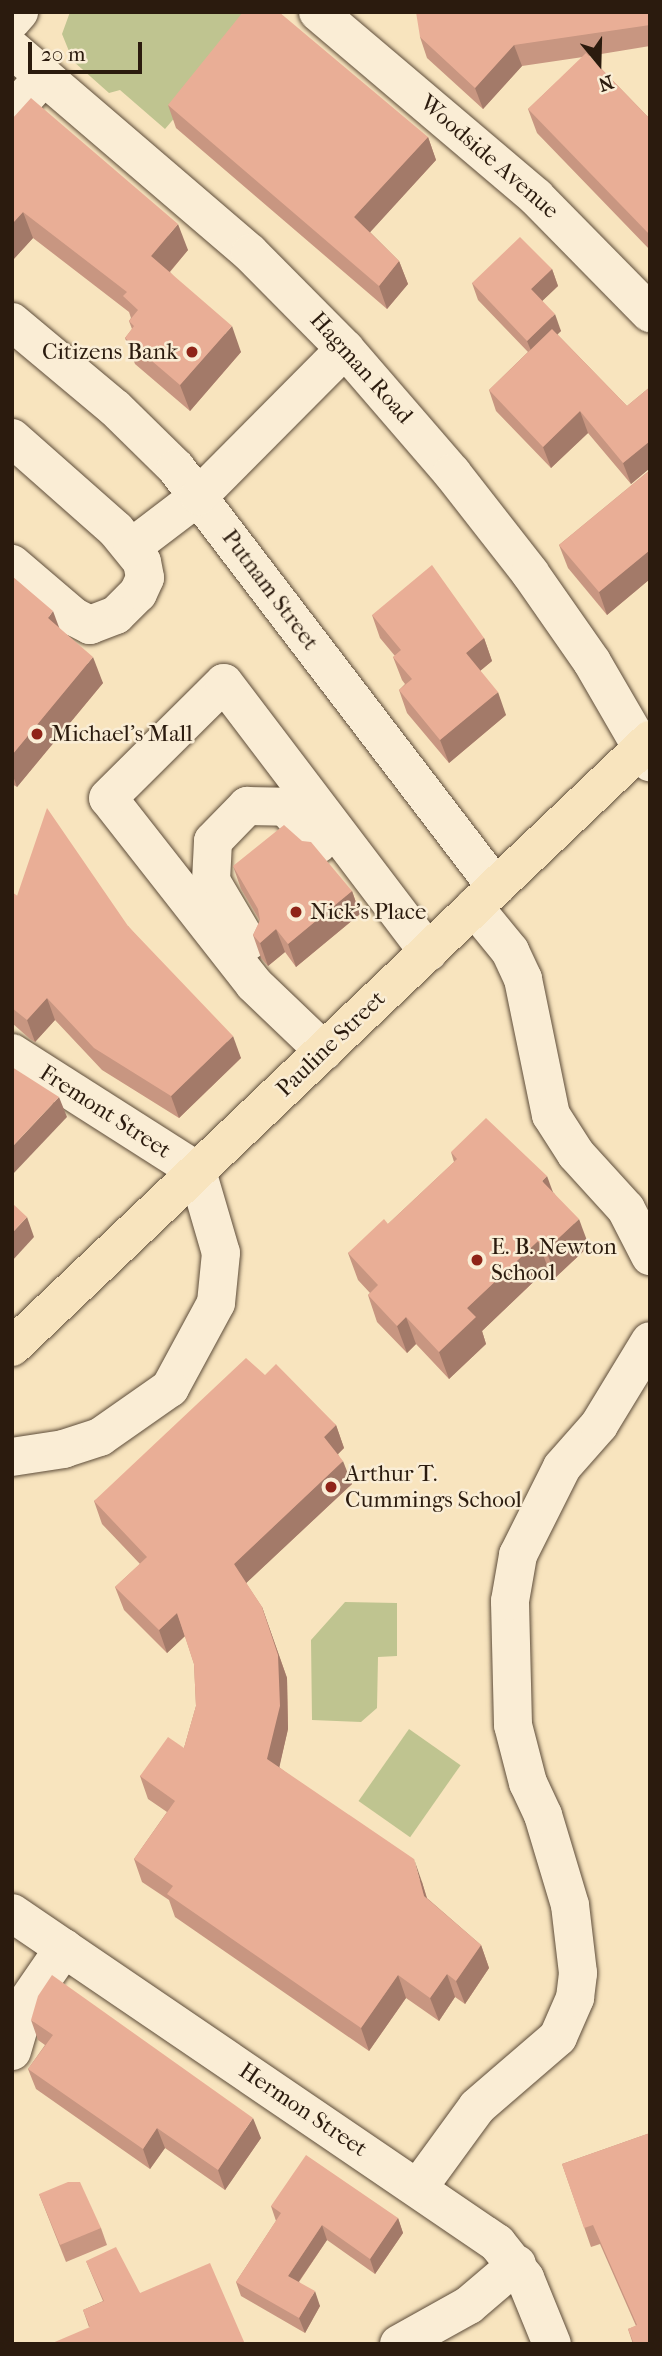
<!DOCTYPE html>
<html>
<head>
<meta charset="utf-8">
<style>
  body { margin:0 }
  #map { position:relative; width:662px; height:2356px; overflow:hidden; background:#f8e4be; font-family:"IM FELL French Canon",serif }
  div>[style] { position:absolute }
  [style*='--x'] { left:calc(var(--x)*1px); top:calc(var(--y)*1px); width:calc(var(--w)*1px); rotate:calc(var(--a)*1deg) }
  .green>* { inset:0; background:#bfc490; transform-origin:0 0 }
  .roads { filter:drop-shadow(0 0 2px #5e4d3a) drop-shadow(0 0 2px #5e4d3a) }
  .minor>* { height:38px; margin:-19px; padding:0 19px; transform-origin:19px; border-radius:19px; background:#faedd5 }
  .major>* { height:38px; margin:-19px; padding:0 19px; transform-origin:19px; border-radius:19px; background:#f8e4be }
  .wall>* { inset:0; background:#c89681 }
  .shaded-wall>* { inset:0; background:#a37a69 }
  .building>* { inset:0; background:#e9ae96 }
  .dots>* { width:19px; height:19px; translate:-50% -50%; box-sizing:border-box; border:4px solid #faedd5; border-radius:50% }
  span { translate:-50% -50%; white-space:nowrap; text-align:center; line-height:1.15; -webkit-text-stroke:5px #faedd5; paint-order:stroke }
  .street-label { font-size:23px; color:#2b1b0e }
  .poi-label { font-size:23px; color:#2b1b0e }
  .right { translate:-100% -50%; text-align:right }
  .left { translate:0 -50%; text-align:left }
  .frame { position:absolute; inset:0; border:14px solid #2b1b0e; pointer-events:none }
  .north { position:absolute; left:564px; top:28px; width:70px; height:70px; -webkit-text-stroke:5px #faedd5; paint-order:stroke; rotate:161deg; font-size:19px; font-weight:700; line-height:28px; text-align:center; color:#2b1b0e }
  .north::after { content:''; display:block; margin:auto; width:24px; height:32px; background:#2b1b0e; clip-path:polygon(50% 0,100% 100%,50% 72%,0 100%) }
  .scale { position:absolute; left:28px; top:42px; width:114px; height:32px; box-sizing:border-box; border:4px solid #2b1b0e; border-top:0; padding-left:9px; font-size:21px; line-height:24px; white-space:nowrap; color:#2b1b0e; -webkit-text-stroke:5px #faedd5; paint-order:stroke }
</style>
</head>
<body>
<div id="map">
  <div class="green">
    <div style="clip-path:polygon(70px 12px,265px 12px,165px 129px,120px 90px,109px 93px,73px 61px,62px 34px)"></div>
    <div style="clip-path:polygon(345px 1602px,397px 1603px,397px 1656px,378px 1657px,377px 1708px,361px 1722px,312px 1720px,311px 1640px)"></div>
    <div style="left:409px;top:1729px;width:63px;height:88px;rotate:35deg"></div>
  </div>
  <div class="roads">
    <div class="minor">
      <div style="--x:318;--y:12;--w:286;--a:40.3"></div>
      <div style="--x:536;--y:197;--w:163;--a:45.5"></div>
      <div style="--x:12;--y:20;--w:11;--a:-49"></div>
      <div style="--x:12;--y:49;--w:313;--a:40.6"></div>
      <div style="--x:250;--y:253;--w:135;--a:45.3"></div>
      <div style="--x:345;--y:349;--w:164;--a:49.2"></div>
      <div style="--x:452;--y:473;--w:127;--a:52"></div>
      <div style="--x:530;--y:573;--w:108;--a:55.1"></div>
      <div style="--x:592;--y:662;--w:116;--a:59.9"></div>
      <div style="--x:12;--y:112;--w:48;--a:-48.4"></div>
      <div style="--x:12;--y:322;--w:134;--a:39.9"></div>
      <div style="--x:115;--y:408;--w:86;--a:44.5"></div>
      <div style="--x:176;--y:468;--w:527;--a:52.63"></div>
      <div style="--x:12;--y:438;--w:139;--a:41.5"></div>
      <div style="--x:116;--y:530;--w:41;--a:50.9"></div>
      <div style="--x:142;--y:562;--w:16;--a:79"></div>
      <div style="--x:145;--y:578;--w:17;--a:115"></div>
      <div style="--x:138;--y:593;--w:31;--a:135"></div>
      <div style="--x:116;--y:615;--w:28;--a:159"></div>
      <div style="--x:90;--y:625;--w:18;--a:-153"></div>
      <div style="--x:74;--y:617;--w:82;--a:-139.5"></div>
      <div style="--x:132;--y:547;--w:84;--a:-37.3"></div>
      <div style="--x:199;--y:496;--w:207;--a:-45.2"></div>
      <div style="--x:474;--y:907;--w:57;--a:50.7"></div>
      <div style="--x:510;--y:951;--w:31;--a:65"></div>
      <div style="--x:523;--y:979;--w:139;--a:78.4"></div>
      <div style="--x:551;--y:1115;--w:46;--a:57.3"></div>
      <div style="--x:576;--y:1154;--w:74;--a:47.7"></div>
      <div style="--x:626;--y:1209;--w:53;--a:62.9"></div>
      <div style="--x:247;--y:942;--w:71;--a:-120.5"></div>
      <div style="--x:211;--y:881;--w:40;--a:-87.1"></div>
      <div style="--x:213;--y:841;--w:49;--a:-45.8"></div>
      <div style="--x:247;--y:806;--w:39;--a:1"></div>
      <div style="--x:286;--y:807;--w:49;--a:49.1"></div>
      <div style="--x:324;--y:1051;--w:97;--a:-136.3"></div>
      <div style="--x:254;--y:984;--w:236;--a:-128.1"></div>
      <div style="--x:108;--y:798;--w:163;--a:-44.8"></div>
      <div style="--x:224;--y:683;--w:338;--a:52.8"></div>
      <div style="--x:12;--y:1053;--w:219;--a:32.5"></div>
      <div style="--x:197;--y:1171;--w:85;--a:73.7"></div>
      <div style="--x:221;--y:1253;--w:50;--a:95.7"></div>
      <div style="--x:216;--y:1303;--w:97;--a:118.4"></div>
      <div style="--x:170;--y:1388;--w:85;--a:145"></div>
      <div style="--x:100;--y:1437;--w:38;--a:162"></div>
      <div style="--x:64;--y:1449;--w:53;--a:171.3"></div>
      <div style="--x:12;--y:1913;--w:587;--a:34.23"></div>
      <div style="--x:497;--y:2243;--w:45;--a:51.3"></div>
      <div style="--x:525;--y:2278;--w:71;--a:67.8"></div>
      <div style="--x:12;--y:2051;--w:50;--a:-73.7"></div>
      <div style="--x:26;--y:2003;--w:67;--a:-55.4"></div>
      <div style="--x:418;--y:2188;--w:100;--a:-53.9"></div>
      <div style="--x:477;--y:2107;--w:107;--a:-40.8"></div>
      <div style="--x:558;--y:2037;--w:43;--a:-66.4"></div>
      <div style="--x:575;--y:1998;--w:25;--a:-83"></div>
      <div style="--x:578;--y:1973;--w:68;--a:-96.7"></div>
      <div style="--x:570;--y:1905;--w:94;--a:-106.7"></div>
      <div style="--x:543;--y:1815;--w:35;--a:-115"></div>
      <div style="--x:528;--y:1783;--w:60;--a:-104.5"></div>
      <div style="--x:513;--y:1725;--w:124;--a:-91.4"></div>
      <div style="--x:510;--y:1601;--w:47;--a:-80.1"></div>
      <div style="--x:518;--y:1555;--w:98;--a:-63.4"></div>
      <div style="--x:562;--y:1467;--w:56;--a:-48.6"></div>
      <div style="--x:599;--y:1425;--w:98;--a:-58.7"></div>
      <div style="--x:399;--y:2344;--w:80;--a:-29.1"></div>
      <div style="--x:469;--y:2305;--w:63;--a:-40.5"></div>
    </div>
    <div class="major">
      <div style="--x:12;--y:1347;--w:881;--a:-43.57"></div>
    </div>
  </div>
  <div class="wall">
    <div style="clip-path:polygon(650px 12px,650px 46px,589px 56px,650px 119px,650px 250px,537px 133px,528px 109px,583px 57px,522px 66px,483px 109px,427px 58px,420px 37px)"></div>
    <div style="clip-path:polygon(168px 105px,428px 137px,436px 160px,370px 232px,399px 261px,408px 284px,387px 309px,176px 128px)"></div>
    <div style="clip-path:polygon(12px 119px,188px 250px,170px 272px,241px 352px,190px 411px,135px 364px,125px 338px,132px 329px,129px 321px,131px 318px,129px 312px,33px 238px,12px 261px)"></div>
    <div style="clip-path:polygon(552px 269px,558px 286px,542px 301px,561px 331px,557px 334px,627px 406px,650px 387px,650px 468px,631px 484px,588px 433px,551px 468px,496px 411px,489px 390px,528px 352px,478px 300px,472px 283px)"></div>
    <div style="clip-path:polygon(650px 470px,650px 579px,607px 615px,568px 568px,559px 545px)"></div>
    <div style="clip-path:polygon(12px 576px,59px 628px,103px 683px,17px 787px,12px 784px)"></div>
    <div style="clip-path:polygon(372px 615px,484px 638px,492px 661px,480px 671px,506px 715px,449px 763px,407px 713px,399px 690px,405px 684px,402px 680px,393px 657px,395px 656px,380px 638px)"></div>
    <div style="clip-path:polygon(233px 866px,352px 891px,360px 914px,296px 967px,285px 952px,268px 966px,261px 958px,253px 935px,260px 921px,241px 889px)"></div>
    <div style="clip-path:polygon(12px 892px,17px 896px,128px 926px,241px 1058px,179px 1118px,102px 1070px,55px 1020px,35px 1042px,30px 1039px,12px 1023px)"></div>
    <div style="clip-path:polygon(451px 1152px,554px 1193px,589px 1246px,556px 1277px,548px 1268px,482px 1331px,486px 1344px,449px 1379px,416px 1344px,407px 1353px,377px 1322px,368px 1295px,370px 1293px,358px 1280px,348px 1253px,388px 1224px,454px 1162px)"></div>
    <div style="clip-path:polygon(265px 1375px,336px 1425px,344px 1448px,338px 1454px,352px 1484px,246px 1583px,262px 1607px,287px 1678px,288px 1729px,279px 1767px,422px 1882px,427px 1898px,481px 1945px,489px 1968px,465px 2004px,455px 1997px,439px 2021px,406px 1998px,369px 2051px,175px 1917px,169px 1900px,142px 1882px,134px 1859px,167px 1812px,148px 1799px,140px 1776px,184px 1748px,196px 1706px,194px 1664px,185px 1636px,167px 1653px,124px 1610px,115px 1587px,140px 1564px,102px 1524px,94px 1501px)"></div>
    <div style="clip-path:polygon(31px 2020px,261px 2138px,225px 2190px,165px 2148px,150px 2169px,36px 2089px,28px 2069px,45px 2045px,38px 2040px)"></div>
    <div style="clip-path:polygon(650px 2133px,650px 2344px,633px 2344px,628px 2329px,636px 2326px,600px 2244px,591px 2247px,562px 2164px)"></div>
    <div style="clip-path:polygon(39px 2194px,101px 2228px,107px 2245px,66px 2262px)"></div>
    <div style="clip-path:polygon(271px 2206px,398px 2218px,403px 2233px,375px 2274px,327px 2240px,299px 2282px,320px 2306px,305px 2333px,241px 2296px,236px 2282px,276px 2221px)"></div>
    <div style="clip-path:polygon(86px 2261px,140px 2293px,89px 2327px,83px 2310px,103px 2301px)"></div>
  </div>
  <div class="shaded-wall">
    <div style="clip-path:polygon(514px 45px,522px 66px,483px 109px,475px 88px)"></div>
    <div style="clip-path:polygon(428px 137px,436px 160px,363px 240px,354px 217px)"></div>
    <div style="clip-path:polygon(23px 212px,33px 238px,12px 261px,12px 224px)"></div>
    <div style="clip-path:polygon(178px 224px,188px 250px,161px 282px,151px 256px)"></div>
    <div style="clip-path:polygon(399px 261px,408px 284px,387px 309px,379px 286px)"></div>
    <div style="clip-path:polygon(552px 269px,558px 286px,537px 306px,531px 289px)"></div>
    <div style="clip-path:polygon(555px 314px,561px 331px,534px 358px,527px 341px)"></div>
    <div style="clip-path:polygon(232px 326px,241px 352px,190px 411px,180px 385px)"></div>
    <div style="clip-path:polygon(580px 411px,588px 433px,551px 468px,543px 447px)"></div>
    <div style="clip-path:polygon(650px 441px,650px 468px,631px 484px,623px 463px)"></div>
    <div style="clip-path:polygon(650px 550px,650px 579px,607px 615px,599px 592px)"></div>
    <div style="clip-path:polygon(53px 611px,63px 638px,48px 618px)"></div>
    <div style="clip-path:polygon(484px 638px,492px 661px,474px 676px,466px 653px)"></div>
    <div style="clip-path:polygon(93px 657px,103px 683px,17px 787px,12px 773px,12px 755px)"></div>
    <div style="clip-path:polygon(498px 692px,506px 715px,449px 763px,440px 740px)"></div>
    <div style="clip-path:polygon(352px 891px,360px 914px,296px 967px,288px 944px)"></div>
    <div style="clip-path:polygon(276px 929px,285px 952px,268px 966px,260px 943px)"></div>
    <div style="clip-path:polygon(47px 998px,55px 1020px,35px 1042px,27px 1020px)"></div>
    <div style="clip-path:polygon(233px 1036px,241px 1058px,179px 1118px,171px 1096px)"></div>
    <div style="clip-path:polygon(59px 1097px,67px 1117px,12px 1175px,12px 1147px)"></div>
    <div style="clip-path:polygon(547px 1176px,557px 1203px,542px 1181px)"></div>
    <div style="clip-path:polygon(27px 1217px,34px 1237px,12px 1261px,12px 1233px)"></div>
    <div style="clip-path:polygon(579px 1219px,589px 1246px,556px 1277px,546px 1250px)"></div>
    <div style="clip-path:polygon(538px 1241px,548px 1268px,482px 1331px,486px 1344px,449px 1379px,439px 1352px,467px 1308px)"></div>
    <div style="clip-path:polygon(406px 1317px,416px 1344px,407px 1353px,397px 1326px)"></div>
    <div style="clip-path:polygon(336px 1425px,344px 1448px,332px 1460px,324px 1437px)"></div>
    <div style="clip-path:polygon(343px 1461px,352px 1484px,242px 1587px,234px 1564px)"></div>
    <div style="clip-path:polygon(262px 1607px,287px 1678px,288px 1729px,276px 1782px,267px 1759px)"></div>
    <div style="clip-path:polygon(177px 1613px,185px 1636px,167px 1653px,159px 1630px)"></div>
    <div style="clip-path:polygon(414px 1859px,422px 1882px,433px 1919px,424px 1896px)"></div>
    <div style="clip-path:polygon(481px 1945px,489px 1968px,465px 2004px,456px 1981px)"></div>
    <div style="clip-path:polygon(447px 1974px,455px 1997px,439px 2021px,430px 1998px)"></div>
    <div style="clip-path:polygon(398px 1975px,406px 1998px,369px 2051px,361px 2028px)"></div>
    <div style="clip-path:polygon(253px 2118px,261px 2138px,225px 2190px,218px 2170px)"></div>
    <div style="clip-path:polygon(157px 2128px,165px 2148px,150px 2169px,143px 2149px)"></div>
    <div style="clip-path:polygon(398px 2218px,403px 2233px,375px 2274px,370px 2259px)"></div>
    <div style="clip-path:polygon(322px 2225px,327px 2240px,293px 2290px,288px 2276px)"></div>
    <div style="clip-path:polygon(315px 2291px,320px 2306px,305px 2333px,299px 2318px)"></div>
  </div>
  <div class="building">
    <div style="clip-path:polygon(243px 12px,279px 12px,428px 137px,354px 217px,399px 261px,379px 286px,168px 105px)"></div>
    <div style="clip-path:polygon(416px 12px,650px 12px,650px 25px,514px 45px,475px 88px,420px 37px)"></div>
    <div style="clip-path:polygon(586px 53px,650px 119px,650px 235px,528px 109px)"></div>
    <div style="clip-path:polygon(31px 98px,178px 224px,151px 256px,232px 326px,180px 385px,125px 338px,134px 326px,129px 321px,138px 310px,123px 296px,127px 292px,23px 212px,12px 224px,12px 119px)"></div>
    <div style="clip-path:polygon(520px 237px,552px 269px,531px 289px,555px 314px,527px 341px,472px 283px)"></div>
    <div style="clip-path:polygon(552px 329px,627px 406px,650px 387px,650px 441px,623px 463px,580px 411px,543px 447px,489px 390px)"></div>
    <div style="clip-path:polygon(650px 470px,650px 550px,599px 592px,559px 545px)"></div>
    <div style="clip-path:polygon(432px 565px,484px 638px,466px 653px,498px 692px,440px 740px,399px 690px,412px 679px,393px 657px,401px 650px,372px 615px)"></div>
    <div style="clip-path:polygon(12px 576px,53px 611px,48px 618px,93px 657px,12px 755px)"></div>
    <div style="clip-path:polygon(47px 808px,128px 926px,233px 1036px,171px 1096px,94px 1048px,47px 998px,27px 1020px,12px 1008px,12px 892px,17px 896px)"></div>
    <div style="clip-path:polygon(284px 825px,302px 841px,311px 842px,352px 891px,288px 944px,276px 929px,260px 943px,253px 935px,260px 920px,258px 909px,233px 866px)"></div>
    <div style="clip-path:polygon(12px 1067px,59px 1097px,12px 1147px)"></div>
    <div style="clip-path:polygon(486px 1118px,547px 1176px,542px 1181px,579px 1219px,546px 1250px,538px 1241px,467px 1308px,476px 1317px,439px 1352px,406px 1317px,397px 1326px,368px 1295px,378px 1285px,348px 1253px,384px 1219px,388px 1224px,457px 1159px,451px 1152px)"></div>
    <div style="clip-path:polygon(12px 1203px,27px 1217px,12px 1233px)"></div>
    <div style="clip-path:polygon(246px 1358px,265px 1375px,276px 1364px,336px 1425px,324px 1437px,343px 1461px,234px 1564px,262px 1607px,278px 1655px,280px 1706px,267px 1759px,414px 1859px,424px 1896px,481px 1945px,456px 1981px,447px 1974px,430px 1998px,398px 1975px,361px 2028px,167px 1894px,173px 1886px,134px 1859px,175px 1801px,140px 1776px,168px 1737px,184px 1748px,196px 1706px,194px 1664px,177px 1613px,159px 1630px,115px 1587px,147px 1557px,94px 1501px)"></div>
    <div style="clip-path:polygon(52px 1975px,253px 2118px,218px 2170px,157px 2128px,143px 2149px,28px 2069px,53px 2035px,31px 2020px,38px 1996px)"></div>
    <div style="clip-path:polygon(650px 2133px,650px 2344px,634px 2344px,628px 2329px,637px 2325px,593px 2225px,584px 2228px,562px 2164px)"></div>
    <div style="clip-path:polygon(306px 2155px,398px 2218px,370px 2259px,322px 2225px,288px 2276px,315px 2291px,299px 2318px,236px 2282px,281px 2213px,271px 2206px)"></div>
    <div style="clip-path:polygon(68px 2182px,80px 2182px,101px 2228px,60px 2245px,39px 2194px)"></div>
    <div style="clip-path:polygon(116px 2247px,140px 2293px,210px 2263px,245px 2344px,50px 2344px,90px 2327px,83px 2310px,104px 2301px,86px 2261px)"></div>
  </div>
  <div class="dots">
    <div style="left:192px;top:352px;background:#8f2418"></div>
    <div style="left:37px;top:734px;background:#8f2418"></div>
    <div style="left:296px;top:912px;background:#8f2418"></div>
    <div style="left:477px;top:1260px;background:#8f2418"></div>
    <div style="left:331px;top:1487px;background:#8f2418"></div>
  </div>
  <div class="street-label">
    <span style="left:489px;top:157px;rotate:41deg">Woodside Avenue</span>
    <span style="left:361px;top:368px;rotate:48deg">Hagman Road</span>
    <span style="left:270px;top:590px;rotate:53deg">Putnam Street</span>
    <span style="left:331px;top:1044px;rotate:-44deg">Pauline Street</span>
    <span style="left:105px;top:1112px;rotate:33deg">Fremont Street</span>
    <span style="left:303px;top:2110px;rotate:34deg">Hermon Street</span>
  </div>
  <div class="poi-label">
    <span class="right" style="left:178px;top:352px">Citizens Bank</span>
    <span class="left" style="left:51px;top:734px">Michael's Mall</span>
    <span class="left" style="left:310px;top:912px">Nick's Place</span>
    <span class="left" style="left:491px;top:1260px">E. B. Newton<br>School</span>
    <span class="left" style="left:345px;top:1487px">Arthur T.<br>Cummings School</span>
  </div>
  <div class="frame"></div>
  <div class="north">N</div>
  <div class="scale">20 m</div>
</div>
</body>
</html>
